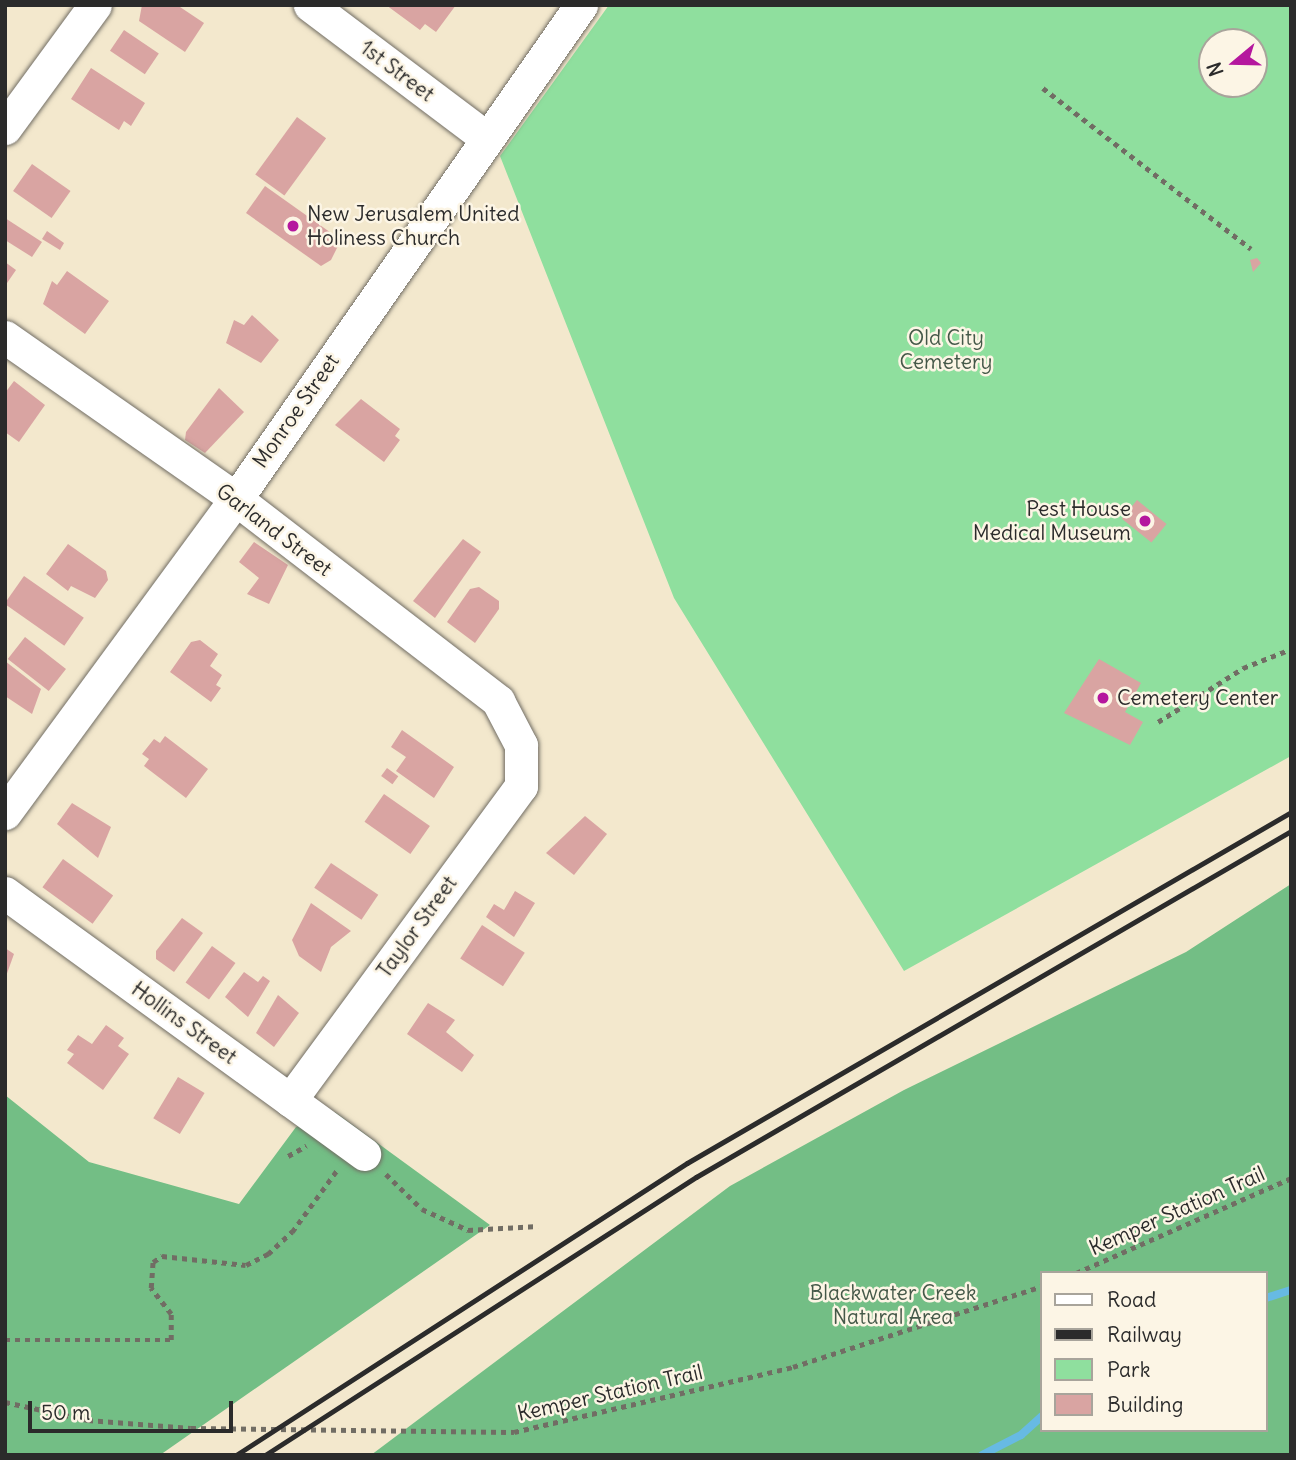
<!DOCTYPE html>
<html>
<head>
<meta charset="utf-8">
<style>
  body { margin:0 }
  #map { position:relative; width:1296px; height:1460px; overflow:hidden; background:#f3e8cd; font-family:Delius,sans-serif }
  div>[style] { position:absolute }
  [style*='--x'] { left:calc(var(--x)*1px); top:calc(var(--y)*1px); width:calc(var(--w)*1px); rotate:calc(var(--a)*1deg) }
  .green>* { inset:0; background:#8fdf9e }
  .forest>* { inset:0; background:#73be85 }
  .stream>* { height:8px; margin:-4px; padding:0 4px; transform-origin:4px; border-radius:4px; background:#67bae3 }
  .building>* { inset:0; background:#d9a4a2; transform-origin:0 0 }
  .path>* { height:4.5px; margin-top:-2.25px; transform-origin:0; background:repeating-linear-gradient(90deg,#716d64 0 5px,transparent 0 10px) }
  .roads { filter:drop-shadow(0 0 2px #716d64) drop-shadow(0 0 2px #716d64) }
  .minor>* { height:33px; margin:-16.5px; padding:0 16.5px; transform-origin:16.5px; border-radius:16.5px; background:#fff }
  .rail>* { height:5px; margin:-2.5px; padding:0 2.5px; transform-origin:2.5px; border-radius:2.5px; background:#2b2b2b }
  .dots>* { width:19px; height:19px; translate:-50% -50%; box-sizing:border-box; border:4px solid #fcf5e5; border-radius:50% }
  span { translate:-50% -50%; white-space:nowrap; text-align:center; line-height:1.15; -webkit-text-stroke:5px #fcf5e5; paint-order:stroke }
  .street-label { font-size:21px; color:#2b2b2b }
  .poi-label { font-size:21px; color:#2b2b2b }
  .left { translate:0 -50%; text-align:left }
  .right { translate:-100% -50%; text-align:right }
  .park-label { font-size:21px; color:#445848 }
  .frame { position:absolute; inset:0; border:7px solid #2b2b2b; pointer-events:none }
  .legend { position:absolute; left:1040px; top:1271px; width:228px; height:161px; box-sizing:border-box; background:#fcf5e5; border:2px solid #a8a49b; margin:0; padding:9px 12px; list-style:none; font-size:21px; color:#2b2b2b }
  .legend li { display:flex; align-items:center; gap:14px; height:35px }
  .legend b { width:35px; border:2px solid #a8a49b }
  .north { position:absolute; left:1198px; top:28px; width:70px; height:70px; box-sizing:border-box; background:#fcf5e5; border:2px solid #a8a49b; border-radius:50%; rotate:251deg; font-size:19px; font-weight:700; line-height:28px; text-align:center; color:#2b2b2b }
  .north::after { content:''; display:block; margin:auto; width:24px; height:32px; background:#b5179e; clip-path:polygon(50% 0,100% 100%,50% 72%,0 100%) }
  .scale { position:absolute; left:28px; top:1401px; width:205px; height:32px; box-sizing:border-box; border:4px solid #2b2b2b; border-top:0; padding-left:9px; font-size:21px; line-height:24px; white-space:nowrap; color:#2b2b2b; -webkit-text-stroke:5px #fcf5e5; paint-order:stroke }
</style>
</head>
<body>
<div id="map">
  <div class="green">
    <div style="clip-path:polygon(evenodd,609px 5px,1291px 5px,1291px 756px,904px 971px,674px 598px,500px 156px,609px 5px,1212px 42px,1254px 42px,1254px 84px,1212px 84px,1212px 42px)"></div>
  </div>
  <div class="forest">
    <div style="clip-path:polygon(evenodd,1291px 884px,1291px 1455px,371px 1455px,730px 1186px,904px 1090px,1186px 952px,1291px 884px,1042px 1273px,1266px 1273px,1266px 1430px,1042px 1430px,1042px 1273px)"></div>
    <div style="clip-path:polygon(5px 1095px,89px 1162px,239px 1204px,296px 1127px,335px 1112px,490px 1225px,160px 1455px,5px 1455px)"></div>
  </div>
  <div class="stream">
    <div style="--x:1266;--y:1298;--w:26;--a:-18"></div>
    <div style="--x:982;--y:1455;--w:44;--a:-27.1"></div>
    <div style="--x:1021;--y:1435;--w:28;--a:-42"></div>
  </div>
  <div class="building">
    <div style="clip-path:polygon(142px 5px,177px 5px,204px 23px,185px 52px,139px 21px)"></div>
    <div style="clip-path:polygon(386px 5px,456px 5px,436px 32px,425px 24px,420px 30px)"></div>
    <div style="left:124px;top:30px;width:42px;height:25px;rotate:34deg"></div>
    <div style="clip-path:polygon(91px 68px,145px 103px,131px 126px,124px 121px,119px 130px,71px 99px)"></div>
    <div style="left:297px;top:117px;width:36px;height:71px;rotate:36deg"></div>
    <div style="left:32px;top:164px;width:47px;height:33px;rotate:35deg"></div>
    <div style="clip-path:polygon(265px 186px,341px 240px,331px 260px,321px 266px,246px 213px)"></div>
    <div style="clip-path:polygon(5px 218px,42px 242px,32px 257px,5px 240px)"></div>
    <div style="clip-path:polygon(47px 231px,64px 243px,60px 250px,42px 239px)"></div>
    <div style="clip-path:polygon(1257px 258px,1261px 263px,1253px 272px,1250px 260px)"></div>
    <div style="clip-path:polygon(5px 262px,16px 270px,5px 286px)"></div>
    <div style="clip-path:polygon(67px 271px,109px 301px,85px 334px,43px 304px,52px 281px,57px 285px)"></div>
    <div style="clip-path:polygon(252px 315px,279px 340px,261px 363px,226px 343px,234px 320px,244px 325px)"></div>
    <div style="clip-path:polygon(14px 381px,45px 405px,19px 442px,5px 432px,5px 393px)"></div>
    <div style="clip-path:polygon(219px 388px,244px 412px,205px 453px,185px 440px,186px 432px)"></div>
    <div style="clip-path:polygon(361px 399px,400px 429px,395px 436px,400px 440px,384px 462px,335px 425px)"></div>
    <div style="left:1137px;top:500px;width:38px;height:24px;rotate:39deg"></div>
    <div style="clip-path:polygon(463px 539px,481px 552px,435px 618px,413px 601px)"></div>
    <div style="clip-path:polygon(254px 542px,288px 565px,269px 604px,247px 594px,259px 578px,239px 562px)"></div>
    <div style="clip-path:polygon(68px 544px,106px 571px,108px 580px,95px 598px,71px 586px,68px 591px,46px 574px)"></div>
    <div style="left:24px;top:576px;width:73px;height:34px;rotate:35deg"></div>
    <div style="clip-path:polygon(479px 587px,499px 601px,499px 609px,475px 643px,447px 622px,470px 589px)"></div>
    <div style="left:25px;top:637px;width:52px;height:28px;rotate:38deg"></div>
    <div style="clip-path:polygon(200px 640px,218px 654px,210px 666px,222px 675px,216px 685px,221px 688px,211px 702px,170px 672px,191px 642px)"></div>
    <div style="clip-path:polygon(1099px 659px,1141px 683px,1125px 712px,1143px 722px,1130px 745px,1064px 713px)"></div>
    <div style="clip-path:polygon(5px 661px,41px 689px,32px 714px,5px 696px)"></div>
    <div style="clip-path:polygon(402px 730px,454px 767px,434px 798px,396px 771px,406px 757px,391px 747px)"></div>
    <div style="clip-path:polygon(165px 736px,208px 769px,186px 798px,144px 766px,149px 759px,142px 754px,154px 739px,160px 743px)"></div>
    <div style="left:387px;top:768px;width:14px;height:10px;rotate:36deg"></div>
    <div style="left:384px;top:794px;width:56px;height:34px;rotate:35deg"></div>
    <div style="clip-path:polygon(72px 803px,111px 827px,98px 858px,57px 824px)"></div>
    <div style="clip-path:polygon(585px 816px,607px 834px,574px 875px,546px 853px)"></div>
    <div style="left:63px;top:859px;width:62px;height:35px;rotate:36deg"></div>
    <div style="left:331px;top:863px;width:57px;height:30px;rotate:34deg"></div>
    <div style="clip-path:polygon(515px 891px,535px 903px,514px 937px,486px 917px,494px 904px,504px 910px)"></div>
    <div style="clip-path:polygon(311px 903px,351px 931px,331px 947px,321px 972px,299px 956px,292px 940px)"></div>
    <div style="clip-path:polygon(182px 918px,203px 933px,174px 972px,156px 959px,156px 951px)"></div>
    <div style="left:482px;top:925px;width:51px;height:40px;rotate:33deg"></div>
    <div style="left:212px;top:946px;width:29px;height:45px;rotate:36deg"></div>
    <div style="clip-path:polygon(5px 948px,14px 954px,5px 979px)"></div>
    <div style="clip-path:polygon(244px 972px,258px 982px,263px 976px,270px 981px,248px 1017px,225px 997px)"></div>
    <div style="clip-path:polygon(278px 995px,299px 1013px,274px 1047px,256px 1033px)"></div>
    <div style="clip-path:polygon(428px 1003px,455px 1020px,446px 1032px,474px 1055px,462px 1072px,407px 1034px)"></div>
    <div style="clip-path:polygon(106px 1025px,124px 1038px,118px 1046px,129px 1054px,103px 1090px,67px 1063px,74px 1054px,67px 1050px,78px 1035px,92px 1044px)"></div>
    <div style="left:178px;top:1077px;width:31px;height:48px;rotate:31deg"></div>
  </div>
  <div class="path">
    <div style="--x:1043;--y:88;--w:263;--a:37.7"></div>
    <div style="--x:1158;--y:722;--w:101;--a:-32.4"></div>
    <div style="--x:1243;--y:668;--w:52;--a:-21.6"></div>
    <div style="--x:288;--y:1156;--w:21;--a:-29"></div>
    <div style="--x:386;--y:1174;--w:50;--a:44.2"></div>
    <div style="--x:422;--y:1209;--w:51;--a:24.5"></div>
    <div style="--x:468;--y:1230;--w:70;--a:-3.3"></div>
    <div style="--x:1076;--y:1273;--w:235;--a:-23.8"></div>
    <div style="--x:5;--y:1340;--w:166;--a:0"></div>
    <div style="--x:171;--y:1340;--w:26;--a:-90"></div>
    <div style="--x:171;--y:1314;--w:33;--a:-128"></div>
    <div style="--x:151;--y:1288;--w:26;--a:-86"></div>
    <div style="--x:153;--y:1262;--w:11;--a:-34"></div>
    <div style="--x:162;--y:1256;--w:84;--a:6.1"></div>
    <div style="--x:246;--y:1265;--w:25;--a:-27"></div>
    <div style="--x:268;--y:1254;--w:33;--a:-43"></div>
    <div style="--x:292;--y:1232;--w:77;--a:-54"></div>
    <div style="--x:5;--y:1402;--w:85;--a:12.2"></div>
    <div style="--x:88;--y:1420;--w:103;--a:4.4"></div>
    <div style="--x:191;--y:1428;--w:323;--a:0.7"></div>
    <div style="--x:514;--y:1432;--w:286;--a:-13.1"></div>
    <div style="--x:793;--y:1367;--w:262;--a:-18"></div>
  </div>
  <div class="roads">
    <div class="minor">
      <div style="--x:310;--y:5;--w:219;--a:37"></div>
      <div style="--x:5;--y:128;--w:152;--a:-53.8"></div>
      <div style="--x:5;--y:337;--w:282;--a:35"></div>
      <div style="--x:236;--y:499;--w:331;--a:37.6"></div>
      <div style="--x:498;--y:701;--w:50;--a:62.4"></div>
      <div style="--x:521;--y:745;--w:41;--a:90"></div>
      <div style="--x:521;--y:786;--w:390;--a:126.3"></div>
      <div style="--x:5;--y:813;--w:390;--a:-53.7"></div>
      <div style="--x:236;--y:499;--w:603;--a:-55.07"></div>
      <div style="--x:5;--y:893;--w:444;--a:36"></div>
    </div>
  </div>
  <div class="rail">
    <div style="--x:236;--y:1455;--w:537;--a:-32.92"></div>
    <div style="--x:687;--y:1163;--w:699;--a:-30.16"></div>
    <div style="--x:265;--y:1455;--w:513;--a:-32.82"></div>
    <div style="--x:696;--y:1177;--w:688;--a:-30.18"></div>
  </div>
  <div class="dots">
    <div style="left:293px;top:226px;background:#b5179e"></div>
    <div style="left:1145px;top:521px;background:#b5179e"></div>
    <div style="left:1103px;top:698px;background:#b5179e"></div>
  </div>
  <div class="street-label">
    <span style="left:397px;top:71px;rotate:37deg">1st Street</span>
    <span style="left:296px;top:411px;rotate:-55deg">Monroe Street</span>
    <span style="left:274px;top:530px;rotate:37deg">Garland Street</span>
    <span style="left:417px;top:927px;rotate:-54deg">Taylor Street</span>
    <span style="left:184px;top:1023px;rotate:36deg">Hollins Street</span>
    <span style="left:1177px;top:1211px;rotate:-24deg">Kemper Station Trail</span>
    <span style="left:610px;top:1393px;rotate:-13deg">Kemper Station Trail</span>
  </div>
  <div class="poi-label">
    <span class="left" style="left:307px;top:226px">New Jerusalem United<br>Holiness Church</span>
    <span class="right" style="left:1131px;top:521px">Pest House<br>Medical Museum</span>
    <span class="left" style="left:1117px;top:698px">Cemetery Center</span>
  </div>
  <div class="park-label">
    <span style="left:946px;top:350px">Old City<br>Cemetery</span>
    <span style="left:893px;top:1305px">Blackwater Creek<br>Natural Area</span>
  </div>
  <div class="frame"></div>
  <ul class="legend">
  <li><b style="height:9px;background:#fff"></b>Road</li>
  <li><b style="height:9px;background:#2b2b2b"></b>Railway</li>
  <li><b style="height:19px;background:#8fdf9e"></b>Park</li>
  <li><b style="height:19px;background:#d9a4a2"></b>Building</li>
  </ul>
  <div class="north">N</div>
  <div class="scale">50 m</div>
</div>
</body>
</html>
